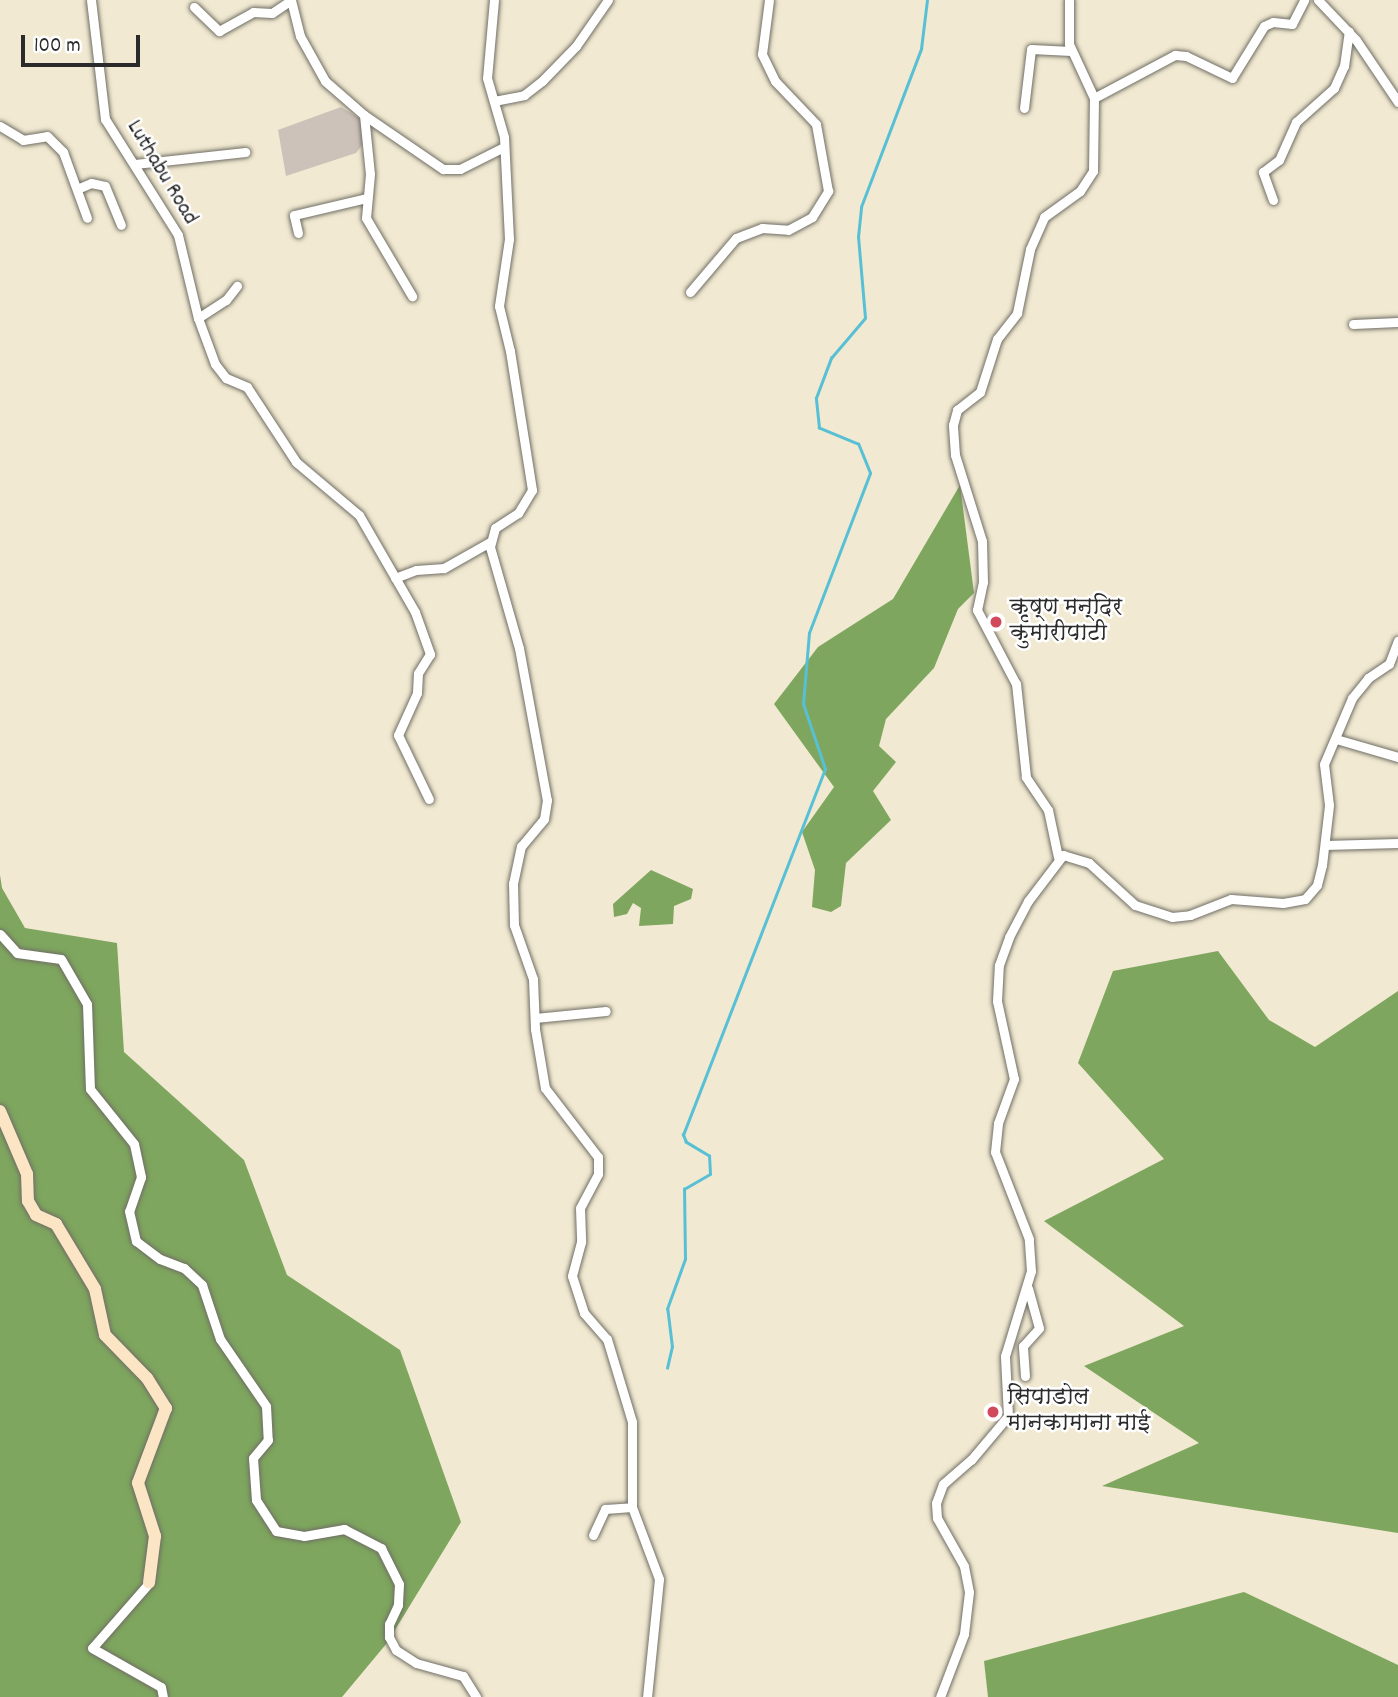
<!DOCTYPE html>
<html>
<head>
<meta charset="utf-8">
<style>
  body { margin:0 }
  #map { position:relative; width:1398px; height:1697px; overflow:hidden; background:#f1e9d1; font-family:Dekko,"Playpen Sans Deva",sans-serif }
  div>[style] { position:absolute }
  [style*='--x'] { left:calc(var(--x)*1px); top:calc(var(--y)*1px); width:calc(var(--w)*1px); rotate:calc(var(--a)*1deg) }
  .industrial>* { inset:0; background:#ccc2b9 }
  .forest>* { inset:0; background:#7ea65e }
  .stream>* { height:2.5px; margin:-1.25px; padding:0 1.25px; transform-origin:1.25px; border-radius:1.25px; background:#58c0d5 }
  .roads { filter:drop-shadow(0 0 2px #706e65) drop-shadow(0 0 2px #706e65) }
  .street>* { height:9px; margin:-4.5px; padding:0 4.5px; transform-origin:4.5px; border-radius:4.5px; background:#fff }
  .secondary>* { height:12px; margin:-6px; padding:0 6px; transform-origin:6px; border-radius:6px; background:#fce5c4 }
  .dots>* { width:19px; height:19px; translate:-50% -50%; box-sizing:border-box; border:4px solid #fff; border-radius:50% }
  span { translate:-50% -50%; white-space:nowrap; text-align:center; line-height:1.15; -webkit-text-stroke:5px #fff; paint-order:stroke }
  .street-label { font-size:23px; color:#2b2b2b }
  .poi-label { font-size:23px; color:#2b2b2b }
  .left { translate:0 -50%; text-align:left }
  .scale { position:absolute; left:21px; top:35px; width:119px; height:32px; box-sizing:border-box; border:4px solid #2b2b2b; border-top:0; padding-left:9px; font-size:21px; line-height:24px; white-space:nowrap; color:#2b2b2b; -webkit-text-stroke:5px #fff; paint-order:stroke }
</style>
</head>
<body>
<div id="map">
  <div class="industrial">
    <div style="clip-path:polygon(341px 107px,367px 123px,369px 136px,356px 153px,286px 176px,278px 130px)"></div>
  </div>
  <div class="forest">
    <div style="clip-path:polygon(960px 485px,974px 593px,958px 609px,934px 668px,886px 719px,879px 746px,896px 762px,873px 791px,891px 820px,846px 863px,841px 906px,831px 912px,812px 907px,815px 870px,802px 832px,834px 787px,774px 704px,818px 647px,893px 599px)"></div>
    <div style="clip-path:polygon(651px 870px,693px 889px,691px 899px,674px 906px,673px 924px,639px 926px,641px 908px,633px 903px,627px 914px,614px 917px,613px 904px)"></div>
    <div style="clip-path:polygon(0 875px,2px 888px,25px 928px,117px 943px,124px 1052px,244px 1160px,287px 1275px,400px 1350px,461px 1522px,387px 1643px,342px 1697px,0 1697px)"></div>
    <div style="clip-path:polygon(1218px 951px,1269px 1020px,1315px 1047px,1398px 991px,1398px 1533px,1102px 1486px,1199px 1443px,1084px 1366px,1184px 1326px,1044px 1221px,1164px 1159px,1078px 1063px,1113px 971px)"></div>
    <div style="clip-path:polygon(1244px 1592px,1398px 1665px,1398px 1697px,988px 1697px,984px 1661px)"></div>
  </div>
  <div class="stream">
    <div style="--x:667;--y:1368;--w:22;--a:-77"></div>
    <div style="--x:672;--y:1347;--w:38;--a:-97"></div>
    <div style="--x:667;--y:1309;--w:53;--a:-70.2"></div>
    <div style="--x:685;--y:1259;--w:70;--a:-90.8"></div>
    <div style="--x:684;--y:1189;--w:30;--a:-30"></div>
    <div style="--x:710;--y:1174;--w:18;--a:-93"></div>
    <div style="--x:709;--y:1156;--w:27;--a:-149"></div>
    <div style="--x:686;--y:1142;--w:8;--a:-113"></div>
    <div style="--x:683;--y:1135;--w:393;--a:-68.8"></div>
    <div style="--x:825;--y:769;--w:69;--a:-108.7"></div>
    <div style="--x:803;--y:704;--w:71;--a:-85.2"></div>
    <div style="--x:809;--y:633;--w:171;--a:-69.1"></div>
    <div style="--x:870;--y:473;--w:31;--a:-112"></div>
    <div style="--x:858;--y:444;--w:42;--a:-157.7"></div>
    <div style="--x:819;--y:428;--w:30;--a:-96"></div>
    <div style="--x:816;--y:398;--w:43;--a:-69.4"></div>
    <div style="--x:831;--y:358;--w:52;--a:-49.6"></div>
    <div style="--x:865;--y:318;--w:81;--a:-94.9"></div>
    <div style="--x:858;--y:237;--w:30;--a:-84"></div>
    <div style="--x:861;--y:207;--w:169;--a:-69.2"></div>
    <div style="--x:921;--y:49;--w:49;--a:-83"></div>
  </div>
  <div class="roads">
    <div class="street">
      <div style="--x:91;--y:0;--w:120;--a:83.3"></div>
      <div style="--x:105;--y:119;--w:137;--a:57.8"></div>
      <div style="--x:178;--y:235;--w:85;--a:76.5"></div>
      <div style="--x:198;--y:318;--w:49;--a:69.7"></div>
      <div style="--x:215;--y:364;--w:18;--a:52"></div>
      <div style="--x:226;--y:378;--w:23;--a:23"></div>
      <div style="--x:247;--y:387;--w:90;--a:56.8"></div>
      <div style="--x:296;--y:462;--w:82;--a:40.1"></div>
      <div style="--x:359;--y:515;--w:112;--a:60"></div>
      <div style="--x:415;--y:612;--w:45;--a:70.3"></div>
      <div style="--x:430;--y:654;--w:22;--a:122"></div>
      <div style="--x:418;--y:673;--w:20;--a:93"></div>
      <div style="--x:417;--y:693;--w:46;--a:114.3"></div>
      <div style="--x:398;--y:735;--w:71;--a:64.2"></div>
      <div style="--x:291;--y:0;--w:37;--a:76"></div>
      <div style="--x:300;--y:36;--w:51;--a:60.9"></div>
      <div style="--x:325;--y:81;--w:52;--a:41.1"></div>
      <div style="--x:364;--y:115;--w:59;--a:84.2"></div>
      <div style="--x:370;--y:174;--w:44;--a:95.2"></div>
      <div style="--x:366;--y:218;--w:91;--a:59.5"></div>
      <div style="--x:494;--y:0;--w:78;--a:95.1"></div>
      <div style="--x:487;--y:78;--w:61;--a:73.9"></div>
      <div style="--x:504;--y:137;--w:102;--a:87.2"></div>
      <div style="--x:509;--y:239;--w:68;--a:98.5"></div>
      <div style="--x:499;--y:306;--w:46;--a:76.3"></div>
      <div style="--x:510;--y:351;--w:141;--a:81"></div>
      <div style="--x:532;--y:490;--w:27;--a:121"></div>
      <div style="--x:518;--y:513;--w:27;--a:147"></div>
      <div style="--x:495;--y:528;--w:20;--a:105"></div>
      <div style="--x:490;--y:547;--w:105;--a:74"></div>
      <div style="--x:519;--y:648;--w:155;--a:79.6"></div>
      <div style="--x:547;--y:800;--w:19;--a:99"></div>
      <div style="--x:544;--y:819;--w:35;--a:130"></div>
      <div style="--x:521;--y:846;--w:38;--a:102"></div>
      <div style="--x:513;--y:883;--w:42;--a:88.6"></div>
      <div style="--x:514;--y:925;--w:57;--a:70.6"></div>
      <div style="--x:533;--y:979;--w:50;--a:87.7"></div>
      <div style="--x:535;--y:1029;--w:60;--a:80.4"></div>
      <div style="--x:545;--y:1088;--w:87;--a:52.5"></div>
      <div style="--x:598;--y:1157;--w:17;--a:90"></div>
      <div style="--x:598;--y:1174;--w:38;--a:118"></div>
      <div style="--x:580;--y:1208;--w:34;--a:88"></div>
      <div style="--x:581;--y:1242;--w:35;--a:105"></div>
      <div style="--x:572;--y:1276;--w:39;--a:72"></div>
      <div style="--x:584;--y:1313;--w:35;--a:49"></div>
      <div style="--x:607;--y:1339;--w:87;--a:73.2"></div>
      <div style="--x:632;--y:1422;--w:85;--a:90"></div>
      <div style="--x:632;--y:1507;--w:77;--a:69.4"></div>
      <div style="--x:659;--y:1579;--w:119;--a:95.8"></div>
      <div style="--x:1318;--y:0;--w:55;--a:46.5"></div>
      <div style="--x:1356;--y:40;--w:75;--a:55.9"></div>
      <div style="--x:194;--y:7;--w:35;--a:44"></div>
      <div style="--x:219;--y:31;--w:39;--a:-29"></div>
      <div style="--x:253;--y:12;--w:19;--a:3"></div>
      <div style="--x:272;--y:13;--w:23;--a:-34"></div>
      <div style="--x:1094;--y:98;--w:92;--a:-28"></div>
      <div style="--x:1175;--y:55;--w:11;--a:5"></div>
      <div style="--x:1186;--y:56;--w:51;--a:25.6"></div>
      <div style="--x:1232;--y:78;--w:61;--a:-58.4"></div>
      <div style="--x:1264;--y:26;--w:10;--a:-24"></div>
      <div style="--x:1273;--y:22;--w:19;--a:6"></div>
      <div style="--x:1292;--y:24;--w:27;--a:-63"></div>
      <div style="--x:494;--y:101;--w:31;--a:-11"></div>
      <div style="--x:524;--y:95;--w:23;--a:-38"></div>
      <div style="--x:542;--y:81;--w:49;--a:-45.8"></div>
      <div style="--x:576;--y:46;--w:56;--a:-55.2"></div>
      <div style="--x:1024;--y:108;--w:59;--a:-83.2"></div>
      <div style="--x:1031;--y:49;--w:40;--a:2.9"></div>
      <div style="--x:364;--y:115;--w:96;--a:34.4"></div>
      <div style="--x:443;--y:169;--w:17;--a:0"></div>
      <div style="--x:460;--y:169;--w:49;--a:-26.6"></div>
      <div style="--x:0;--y:126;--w:27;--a:31"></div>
      <div style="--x:23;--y:140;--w:24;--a:-9"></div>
      <div style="--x:47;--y:136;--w:23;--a:45"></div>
      <div style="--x:63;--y:152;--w:70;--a:70"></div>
      <div style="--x:135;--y:164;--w:111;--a:-6.2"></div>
      <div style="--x:77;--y:189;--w:15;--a:-23"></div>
      <div style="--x:91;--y:183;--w:14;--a:12"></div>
      <div style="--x:105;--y:186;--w:42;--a:67.7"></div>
      <div style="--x:1273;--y:200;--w:30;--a:-110"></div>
      <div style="--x:1263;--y:172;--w:20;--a:-37"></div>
      <div style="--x:1279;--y:160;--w:42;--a:-65.9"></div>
      <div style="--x:1296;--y:122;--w:51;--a:-41.8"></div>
      <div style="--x:1334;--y:88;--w:24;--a:-66"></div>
      <div style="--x:1344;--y:66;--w:35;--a:-82"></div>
      <div style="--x:298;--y:233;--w:18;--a:-103"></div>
      <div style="--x:294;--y:215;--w:75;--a:-13.1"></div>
      <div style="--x:690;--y:292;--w:71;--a:-49.6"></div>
      <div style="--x:736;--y:238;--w:28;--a:-21"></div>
      <div style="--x:762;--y:228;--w:26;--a:4"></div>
      <div style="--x:788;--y:230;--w:27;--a:-28"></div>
      <div style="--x:812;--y:217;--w:31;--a:-58"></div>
      <div style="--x:828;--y:191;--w:68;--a:-100.2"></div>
      <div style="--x:816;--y:124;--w:59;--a:-133.6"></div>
      <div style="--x:775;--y:81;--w:30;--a:-116"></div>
      <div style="--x:762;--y:54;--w:54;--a:-82.6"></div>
      <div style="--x:198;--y:318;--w:33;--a:-33"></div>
      <div style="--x:226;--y:300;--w:18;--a:-52"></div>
      <div style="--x:1353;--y:324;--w:45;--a:-2.5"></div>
      <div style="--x:395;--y:578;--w:22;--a:-21"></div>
      <div style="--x:416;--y:570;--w:28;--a:-4"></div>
      <div style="--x:444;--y:568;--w:53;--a:-29.5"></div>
      <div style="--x:1336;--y:739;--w:65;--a:16.2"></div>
      <div style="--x:1325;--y:845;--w:73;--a:-1.6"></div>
      <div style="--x:1058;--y:857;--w:48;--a:-102"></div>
      <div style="--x:1048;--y:810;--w:40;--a:-124"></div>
      <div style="--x:1026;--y:777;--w:94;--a:-96.1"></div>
      <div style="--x:1016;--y:684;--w:84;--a:-117.8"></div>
      <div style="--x:977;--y:610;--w:29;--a:-78"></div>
      <div style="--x:983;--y:582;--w:41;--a:-91.4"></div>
      <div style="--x:982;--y:541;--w:90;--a:-107.4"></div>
      <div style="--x:955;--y:455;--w:30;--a:-94"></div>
      <div style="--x:953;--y:425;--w:16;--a:-75"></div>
      <div style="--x:957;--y:410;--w:29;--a:-38"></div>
      <div style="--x:980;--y:392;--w:56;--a:-72.2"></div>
      <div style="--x:997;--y:339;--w:33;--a:-52"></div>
      <div style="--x:1017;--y:313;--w:65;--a:-78.5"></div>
      <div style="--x:1030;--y:249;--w:35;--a:-66"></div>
      <div style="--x:1044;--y:217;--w:44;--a:-35.8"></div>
      <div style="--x:1080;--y:191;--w:24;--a:-57"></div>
      <div style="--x:1093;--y:171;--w:73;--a:-89.2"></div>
      <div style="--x:1094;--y:98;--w:60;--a:-114.8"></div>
      <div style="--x:1069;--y:44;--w:44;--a:-90"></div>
      <div style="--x:0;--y:934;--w:25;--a:48"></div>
      <div style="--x:17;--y:953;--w:44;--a:7.8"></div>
      <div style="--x:61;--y:959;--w:52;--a:60"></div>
      <div style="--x:87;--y:1004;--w:85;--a:88"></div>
      <div style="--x:90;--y:1089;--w:70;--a:51.3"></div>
      <div style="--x:134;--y:1144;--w:34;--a:78"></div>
      <div style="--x:141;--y:1177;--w:36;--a:109"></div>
      <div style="--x:129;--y:1211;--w:31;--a:77"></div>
      <div style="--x:136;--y:1241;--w:30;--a:37"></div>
      <div style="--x:160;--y:1259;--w:26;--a:21"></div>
      <div style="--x:184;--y:1268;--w:25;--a:43"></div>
      <div style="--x:202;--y:1285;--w:57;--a:71.6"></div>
      <div style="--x:220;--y:1339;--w:81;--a:55.5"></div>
      <div style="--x:266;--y:1406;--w:34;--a:87"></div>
      <div style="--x:268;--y:1440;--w:23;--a:130"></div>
      <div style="--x:253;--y:1458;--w:42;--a:85.9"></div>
      <div style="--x:256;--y:1500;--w:37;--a:57"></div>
      <div style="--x:276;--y:1531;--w:28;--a:10"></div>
      <div style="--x:304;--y:1536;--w:41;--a:-9.9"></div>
      <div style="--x:344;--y:1529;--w:42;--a:27.2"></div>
      <div style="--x:381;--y:1548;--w:40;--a:63.4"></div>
      <div style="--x:399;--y:1584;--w:21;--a:93"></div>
      <div style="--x:398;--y:1605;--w:21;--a:115"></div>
      <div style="--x:389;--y:1624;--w:13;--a:90"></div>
      <div style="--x:389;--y:1637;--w:15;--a:62"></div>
      <div style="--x:396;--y:1650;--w:24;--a:33"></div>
      <div style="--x:416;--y:1663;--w:49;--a:15.5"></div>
      <div style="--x:463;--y:1676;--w:25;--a:58"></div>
      <div style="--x:535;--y:1018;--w:71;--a:-5.6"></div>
      <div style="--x:1025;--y:1376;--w:30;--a:-94"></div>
      <div style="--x:1023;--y:1346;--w:24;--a:-48"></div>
      <div style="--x:1039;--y:1328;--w:41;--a:-105.4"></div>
      <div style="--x:593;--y:1535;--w:29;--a:-65"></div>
      <div style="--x:605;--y:1509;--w:27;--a:-4"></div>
      <div style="--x:149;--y:1583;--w:86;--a:131.2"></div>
      <div style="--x:92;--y:1648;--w:79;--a:29.5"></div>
      <div style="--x:161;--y:1687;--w:10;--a:79"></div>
      <div style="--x:940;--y:1697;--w:67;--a:-69.1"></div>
      <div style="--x:964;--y:1634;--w:42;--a:-83.2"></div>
      <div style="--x:969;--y:1592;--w:26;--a:-101"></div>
      <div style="--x:964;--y:1566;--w:55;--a:-119.4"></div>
      <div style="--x:937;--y:1518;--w:15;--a:-94"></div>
      <div style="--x:936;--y:1503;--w:20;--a:-70"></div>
      <div style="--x:943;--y:1484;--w:37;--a:-41"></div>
      <div style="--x:971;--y:1460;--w:57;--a:-49.9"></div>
      <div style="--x:1008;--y:1416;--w:60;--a:-92.9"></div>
      <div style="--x:1005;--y:1356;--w:89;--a:-73"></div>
      <div style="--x:1031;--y:1271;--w:32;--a:-94"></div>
      <div style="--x:1029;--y:1239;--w:93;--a:-111.3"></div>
      <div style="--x:995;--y:1152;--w:29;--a:-84"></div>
      <div style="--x:998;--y:1123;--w:47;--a:-70"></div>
      <div style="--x:1014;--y:1079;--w:80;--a:-102.3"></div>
      <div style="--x:997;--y:1001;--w:36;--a:-87"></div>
      <div style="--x:999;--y:965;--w:30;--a:-70"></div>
      <div style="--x:1009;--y:937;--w:41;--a:-62.2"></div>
      <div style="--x:1028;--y:901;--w:58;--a:-52.7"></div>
      <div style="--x:1063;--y:855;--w:27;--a:17"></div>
      <div style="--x:1089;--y:863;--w:62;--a:42.4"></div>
      <div style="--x:1135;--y:905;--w:39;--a:18"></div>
      <div style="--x:1172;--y:917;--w:18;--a:-6"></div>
      <div style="--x:1190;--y:915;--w:44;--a:-21.3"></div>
      <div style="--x:1231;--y:899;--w:52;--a:4.4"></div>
      <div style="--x:1283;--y:903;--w:22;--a:-10"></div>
      <div style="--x:1305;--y:899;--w:18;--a:-49"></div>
      <div style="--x:1317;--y:885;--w:21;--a:-76"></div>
      <div style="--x:1322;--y:865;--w:60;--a:-83.3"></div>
      <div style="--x:1329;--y:805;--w:41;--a:-97"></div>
      <div style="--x:1324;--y:764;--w:72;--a:-67"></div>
      <div style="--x:1352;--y:698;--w:26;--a:-51"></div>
      <div style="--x:1368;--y:678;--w:25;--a:-34"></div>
      <div style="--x:1389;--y:664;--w:25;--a:-69"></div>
    </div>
    <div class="secondary">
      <div style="--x:0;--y:1111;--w:69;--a:66.8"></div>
      <div style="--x:27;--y:1174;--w:27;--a:88"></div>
      <div style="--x:28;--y:1201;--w:16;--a:60"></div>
      <div style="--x:36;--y:1215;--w:22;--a:24"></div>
      <div style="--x:56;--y:1224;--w:76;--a:59"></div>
      <div style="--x:95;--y:1289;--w:47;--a:77.7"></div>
      <div style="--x:105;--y:1335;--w:60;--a:45.7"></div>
      <div style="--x:147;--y:1378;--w:36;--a:58"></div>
      <div style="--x:166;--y:1408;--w:80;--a:110.5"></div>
      <div style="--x:138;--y:1483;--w:56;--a:72.2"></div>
      <div style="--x:155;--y:1536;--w:47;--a:97.3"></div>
    </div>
  </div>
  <div class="dots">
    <div style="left:996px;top:622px;background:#d1495b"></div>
    <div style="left:993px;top:1412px;background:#d1495b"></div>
  </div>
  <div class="street-label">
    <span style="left:161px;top:173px;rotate:59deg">Luthabu Road</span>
  </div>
  <div class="poi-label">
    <span class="left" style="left:1010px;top:622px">कृष्ण मन्दिर<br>कुमारीपाटी</span>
    <span class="left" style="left:1007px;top:1412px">सिपाडोल<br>मानकामाना माई</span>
  </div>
  <div class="scale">100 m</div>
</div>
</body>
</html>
